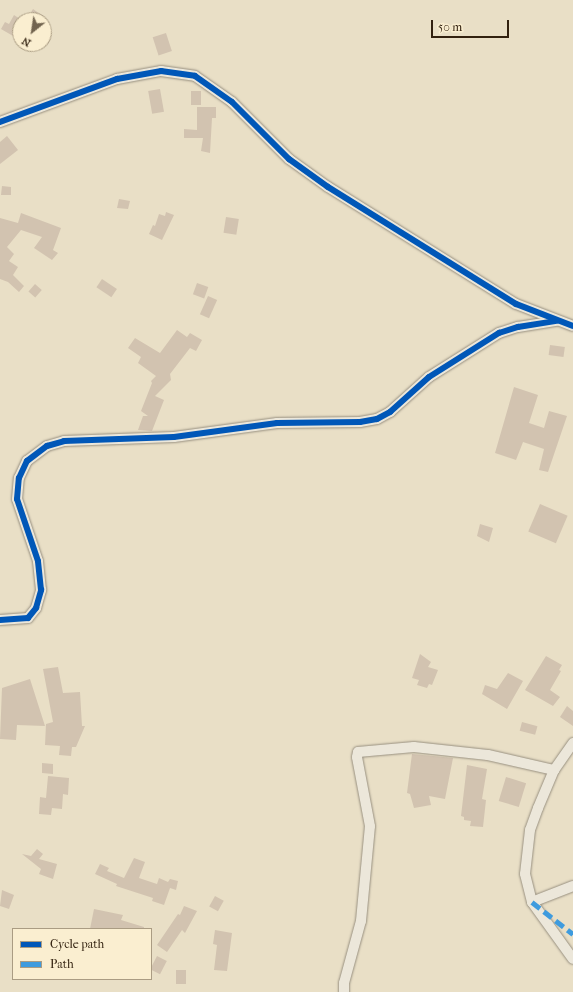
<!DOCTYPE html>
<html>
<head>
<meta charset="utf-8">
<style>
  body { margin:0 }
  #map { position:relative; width:573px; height:992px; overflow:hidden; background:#e9dfc6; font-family:"IM FELL French Canon",serif }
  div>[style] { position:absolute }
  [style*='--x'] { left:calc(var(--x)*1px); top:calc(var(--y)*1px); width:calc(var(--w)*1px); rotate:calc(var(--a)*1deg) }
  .building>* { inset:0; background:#d2c3b0; transform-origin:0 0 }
  .roads { filter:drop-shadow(0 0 1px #989080) drop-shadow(0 0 1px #989080) }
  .minor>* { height:10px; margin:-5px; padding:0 5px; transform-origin:5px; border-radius:5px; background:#ece7da }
  .quiet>* { height:5px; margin-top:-2.5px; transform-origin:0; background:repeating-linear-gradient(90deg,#3e9bde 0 10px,transparent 0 15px) }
  .cycleway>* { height:6px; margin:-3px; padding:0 3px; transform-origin:3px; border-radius:3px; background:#0057b8 }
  span { translate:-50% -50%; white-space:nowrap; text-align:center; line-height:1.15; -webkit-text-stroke:4px #faeed0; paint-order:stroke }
  .legend { position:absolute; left:12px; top:928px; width:140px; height:52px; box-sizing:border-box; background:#faeed0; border:1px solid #aa9c83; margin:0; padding:5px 7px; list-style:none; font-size:12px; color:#32210f }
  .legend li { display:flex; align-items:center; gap:8px; height:20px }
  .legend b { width:20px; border:1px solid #aa9c83 }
  .north { position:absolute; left:12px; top:12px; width:40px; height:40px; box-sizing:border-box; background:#faeed0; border:1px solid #aa9c83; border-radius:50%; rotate:210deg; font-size:11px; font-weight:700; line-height:16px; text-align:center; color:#32210f }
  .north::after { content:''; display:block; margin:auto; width:14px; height:18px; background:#72644f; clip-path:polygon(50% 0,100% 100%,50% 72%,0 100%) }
  .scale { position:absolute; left:431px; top:20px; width:78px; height:18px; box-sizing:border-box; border:2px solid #32210f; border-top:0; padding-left:5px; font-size:12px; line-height:14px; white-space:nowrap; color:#32210f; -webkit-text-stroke:3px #faeed0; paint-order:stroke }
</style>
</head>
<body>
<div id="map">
  <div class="building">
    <div style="clip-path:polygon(33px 9px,40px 14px,36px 20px,26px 20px)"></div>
    <div style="clip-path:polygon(14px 15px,20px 19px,20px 40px,1px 29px,5px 22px,9px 24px)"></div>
    <div style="left:166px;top:33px;width:19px;height:14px;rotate:72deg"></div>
    <div style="left:160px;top:89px;width:23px;height:12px;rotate:80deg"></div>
    <div style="left:191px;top:91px;width:10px;height:14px"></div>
    <div style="clip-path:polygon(197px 107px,216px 107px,216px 118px,212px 118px,210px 153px,201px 151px,203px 138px,184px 138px,184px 129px,197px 130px)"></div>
    <div style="clip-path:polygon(7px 136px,18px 150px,0 164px,0 142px)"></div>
    <div style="clip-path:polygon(2px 186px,11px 187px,11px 195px,1px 195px)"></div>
    <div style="clip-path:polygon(119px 199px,130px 201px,128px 209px,117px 208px)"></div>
    <div style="clip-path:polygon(166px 212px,174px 215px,162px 240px,149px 234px,153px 225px,155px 226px,159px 214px,165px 216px)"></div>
    <div style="clip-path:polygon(21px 213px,61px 228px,53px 250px,58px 253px,52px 260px,34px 248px,42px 237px,21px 230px,7px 247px,14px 254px,9px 261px,18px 267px,13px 275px,24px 286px,19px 292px,8px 282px,0 279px,0 218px,18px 223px)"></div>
    <div style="left:226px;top:217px;width:13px;height:16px;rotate:9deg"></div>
    <div style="left:102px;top:279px;width:18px;height:10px;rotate:34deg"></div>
    <div style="left:197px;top:283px;width:12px;height:12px;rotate:20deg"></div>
    <div style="left:35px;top:284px;width:9px;height:10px;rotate:41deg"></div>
    <div style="left:208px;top:296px;width:10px;height:20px;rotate:24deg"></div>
    <div style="clip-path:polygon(177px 330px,187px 337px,190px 333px,202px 340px,196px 351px,190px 348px,170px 374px,171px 380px,155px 396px,164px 400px,152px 431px,138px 430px,143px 416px,148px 416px,141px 411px,152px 383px,151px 381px,156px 376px,138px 363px,141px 357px,128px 348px,135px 338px,160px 353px)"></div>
    <div style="left:550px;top:345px;width:15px;height:10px;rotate:8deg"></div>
    <div style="clip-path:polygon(514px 387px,538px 395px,529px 423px,544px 428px,549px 411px,567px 416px,548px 472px,539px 470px,544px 449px,523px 442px,516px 460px,495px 453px)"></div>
    <div style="left:540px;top:504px;width:30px;height:30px;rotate:23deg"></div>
    <div style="clip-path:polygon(480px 524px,493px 528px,489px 542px,477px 536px)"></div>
    <div style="clip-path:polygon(420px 654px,431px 662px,428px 667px,438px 670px,432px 685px,429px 684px,427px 688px,417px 685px,419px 680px,412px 678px)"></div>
    <div style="clip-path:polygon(546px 656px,562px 665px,559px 670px,561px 671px,550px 690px,560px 697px,553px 706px,525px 690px)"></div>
    <div style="clip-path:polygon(58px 667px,63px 693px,80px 692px,82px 726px,85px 726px,76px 747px,72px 747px,71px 756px,59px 755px,60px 746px,45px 745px,46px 724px,53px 722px,43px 669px)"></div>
    <div style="clip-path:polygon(508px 673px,523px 681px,507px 709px,482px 694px,485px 685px,497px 689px)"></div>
    <div style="clip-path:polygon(30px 679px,45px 726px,17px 725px,16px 740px,0 739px,2px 688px)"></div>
    <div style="clip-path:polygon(567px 706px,573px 711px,573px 726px,560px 717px)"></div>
    <div style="left:522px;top:722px;width:16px;height:9px;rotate:15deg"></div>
    <div style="clip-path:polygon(412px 754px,453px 758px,445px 799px,429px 796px,431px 805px,414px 808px,410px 794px,407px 793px)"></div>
    <div style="clip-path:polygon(42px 763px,53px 764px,53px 774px,42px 773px)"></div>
    <div style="clip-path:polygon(467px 765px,487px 769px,482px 799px,486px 800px,483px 827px,470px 826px,471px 821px,464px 820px,464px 817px,461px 816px)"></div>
    <div style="clip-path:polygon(48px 776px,69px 778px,68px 795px,63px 794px,62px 809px,52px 808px,51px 815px,39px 814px,40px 797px,46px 798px)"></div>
    <div style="left:506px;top:777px;width:21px;height:25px;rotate:17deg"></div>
    <div style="clip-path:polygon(37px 849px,43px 854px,39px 859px,57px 864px,53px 879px,39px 874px,41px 869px,22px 854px,31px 856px)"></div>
    <div style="clip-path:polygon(134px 858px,145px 862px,139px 878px,157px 884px,159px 878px,168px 882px,170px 879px,178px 881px,176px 890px,170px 888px,164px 905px,152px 901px,153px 898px,116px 886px,117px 884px,95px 874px,100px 864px,109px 868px,107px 871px,124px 878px)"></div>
    <div style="clip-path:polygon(2px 890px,14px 895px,9px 909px,0 906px)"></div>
    <div style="left:215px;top:896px;width:10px;height:12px;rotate:29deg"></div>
    <div style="clip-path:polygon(184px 906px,197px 911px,185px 933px,182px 930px,167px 952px,157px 945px,178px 914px,180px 915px)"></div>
    <div style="clip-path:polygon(94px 909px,123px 915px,121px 920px,144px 927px,144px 929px,90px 929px)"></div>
    <div style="clip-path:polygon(215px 930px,232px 933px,227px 971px,214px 970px,217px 945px,213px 944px)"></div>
    <div style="left:157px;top:956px;width:11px;height:15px;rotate:27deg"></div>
    <div style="left:176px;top:970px;width:10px;height:14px"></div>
  </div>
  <div class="roads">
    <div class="minor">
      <div style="--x:0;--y:122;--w:125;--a:-20.2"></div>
      <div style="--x:117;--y:79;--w:45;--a:-10.3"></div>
      <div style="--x:161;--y:71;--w:34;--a:8"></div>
      <div style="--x:195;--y:76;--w:45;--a:35.1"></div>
      <div style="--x:232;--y:102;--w:81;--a:45"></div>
      <div style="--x:289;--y:159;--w:48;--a:35.7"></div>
      <div style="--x:328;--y:187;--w:221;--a:31.9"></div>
      <div style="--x:516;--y:304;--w:61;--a:21.1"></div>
      <div style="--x:0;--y:620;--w:28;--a:-4"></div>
      <div style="--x:28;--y:618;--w:13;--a:-51"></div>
      <div style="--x:36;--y:608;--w:19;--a:-74"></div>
      <div style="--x:41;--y:590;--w:29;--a:-96"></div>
      <div style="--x:38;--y:561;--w:65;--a:-108.7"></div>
      <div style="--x:17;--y:499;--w:21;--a:-85"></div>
      <div style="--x:19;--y:478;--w:19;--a:-65"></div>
      <div style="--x:27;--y:461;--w:25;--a:-37"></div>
      <div style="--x:47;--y:446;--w:18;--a:-16"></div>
      <div style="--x:64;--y:441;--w:110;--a:-2.1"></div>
      <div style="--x:174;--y:437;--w:104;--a:-7.7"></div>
      <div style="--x:277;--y:423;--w:83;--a:-0.7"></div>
      <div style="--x:360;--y:422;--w:17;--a:-10"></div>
      <div style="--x:377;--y:419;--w:15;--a:-28"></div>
      <div style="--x:390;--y:412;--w:52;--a:-41.9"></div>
      <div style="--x:429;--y:377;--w:83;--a:-32.2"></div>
      <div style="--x:499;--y:333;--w:20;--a:-18"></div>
      <div style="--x:518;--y:327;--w:39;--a:-9"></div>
      <div style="--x:573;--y:743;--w:33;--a:125"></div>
      <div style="--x:554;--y:770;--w:41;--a:112.8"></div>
      <div style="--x:538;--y:808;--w:23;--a:110"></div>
      <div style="--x:530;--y:830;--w:44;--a:96.5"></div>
      <div style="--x:525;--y:874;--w:29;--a:76"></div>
      <div style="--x:532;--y:902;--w:70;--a:54.3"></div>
      <div style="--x:532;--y:902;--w:44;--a:-21.3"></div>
      <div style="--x:344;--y:992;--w:9;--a:-90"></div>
      <div style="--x:344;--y:983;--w:64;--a:-74.7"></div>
      <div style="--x:361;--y:921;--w:95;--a:-84.6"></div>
      <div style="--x:370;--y:826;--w:70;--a:-100.7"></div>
      <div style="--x:357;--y:757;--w:5;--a:-79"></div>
      <div style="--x:358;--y:752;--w:56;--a:-5.1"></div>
      <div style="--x:414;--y:747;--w:74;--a:6.2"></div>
      <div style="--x:488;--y:755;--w:68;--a:12.8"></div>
    </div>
  </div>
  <div class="quiet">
    <div style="--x:532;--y:902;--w:52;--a:38"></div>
  </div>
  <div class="cycleway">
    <div style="--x:0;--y:122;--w:125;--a:-20.2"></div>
    <div style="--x:117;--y:79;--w:45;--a:-10.3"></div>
    <div style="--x:161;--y:71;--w:34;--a:8"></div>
    <div style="--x:195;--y:76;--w:45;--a:35.1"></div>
    <div style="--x:232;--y:102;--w:81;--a:45"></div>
    <div style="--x:289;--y:159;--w:48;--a:35.7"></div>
    <div style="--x:328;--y:187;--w:221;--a:31.9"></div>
    <div style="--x:516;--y:304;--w:61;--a:21.1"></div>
    <div style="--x:0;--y:620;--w:28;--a:-4"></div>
    <div style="--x:28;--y:618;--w:13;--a:-51"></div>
    <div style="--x:36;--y:608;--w:19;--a:-74"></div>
    <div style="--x:41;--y:590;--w:29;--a:-96"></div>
    <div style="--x:38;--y:561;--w:65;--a:-108.7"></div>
    <div style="--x:17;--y:499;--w:21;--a:-85"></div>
    <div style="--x:19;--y:478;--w:19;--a:-65"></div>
    <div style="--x:27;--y:461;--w:25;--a:-37"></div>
    <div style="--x:47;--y:446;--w:18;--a:-16"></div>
    <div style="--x:64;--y:441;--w:110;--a:-2.1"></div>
    <div style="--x:174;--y:437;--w:104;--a:-7.7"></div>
    <div style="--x:277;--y:423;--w:83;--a:-0.7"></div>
    <div style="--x:360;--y:422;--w:17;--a:-10"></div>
    <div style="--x:377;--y:419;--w:15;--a:-28"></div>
    <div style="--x:390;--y:412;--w:52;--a:-41.9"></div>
    <div style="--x:429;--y:377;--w:83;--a:-32.2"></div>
    <div style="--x:499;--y:333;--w:20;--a:-18"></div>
    <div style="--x:518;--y:327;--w:39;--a:-9"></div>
  </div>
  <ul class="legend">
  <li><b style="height:5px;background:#0057b8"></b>Cycle path</li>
  <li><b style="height:5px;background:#3e9bde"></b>Path</li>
  </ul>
  <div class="north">N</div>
  <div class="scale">50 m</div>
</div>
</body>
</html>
